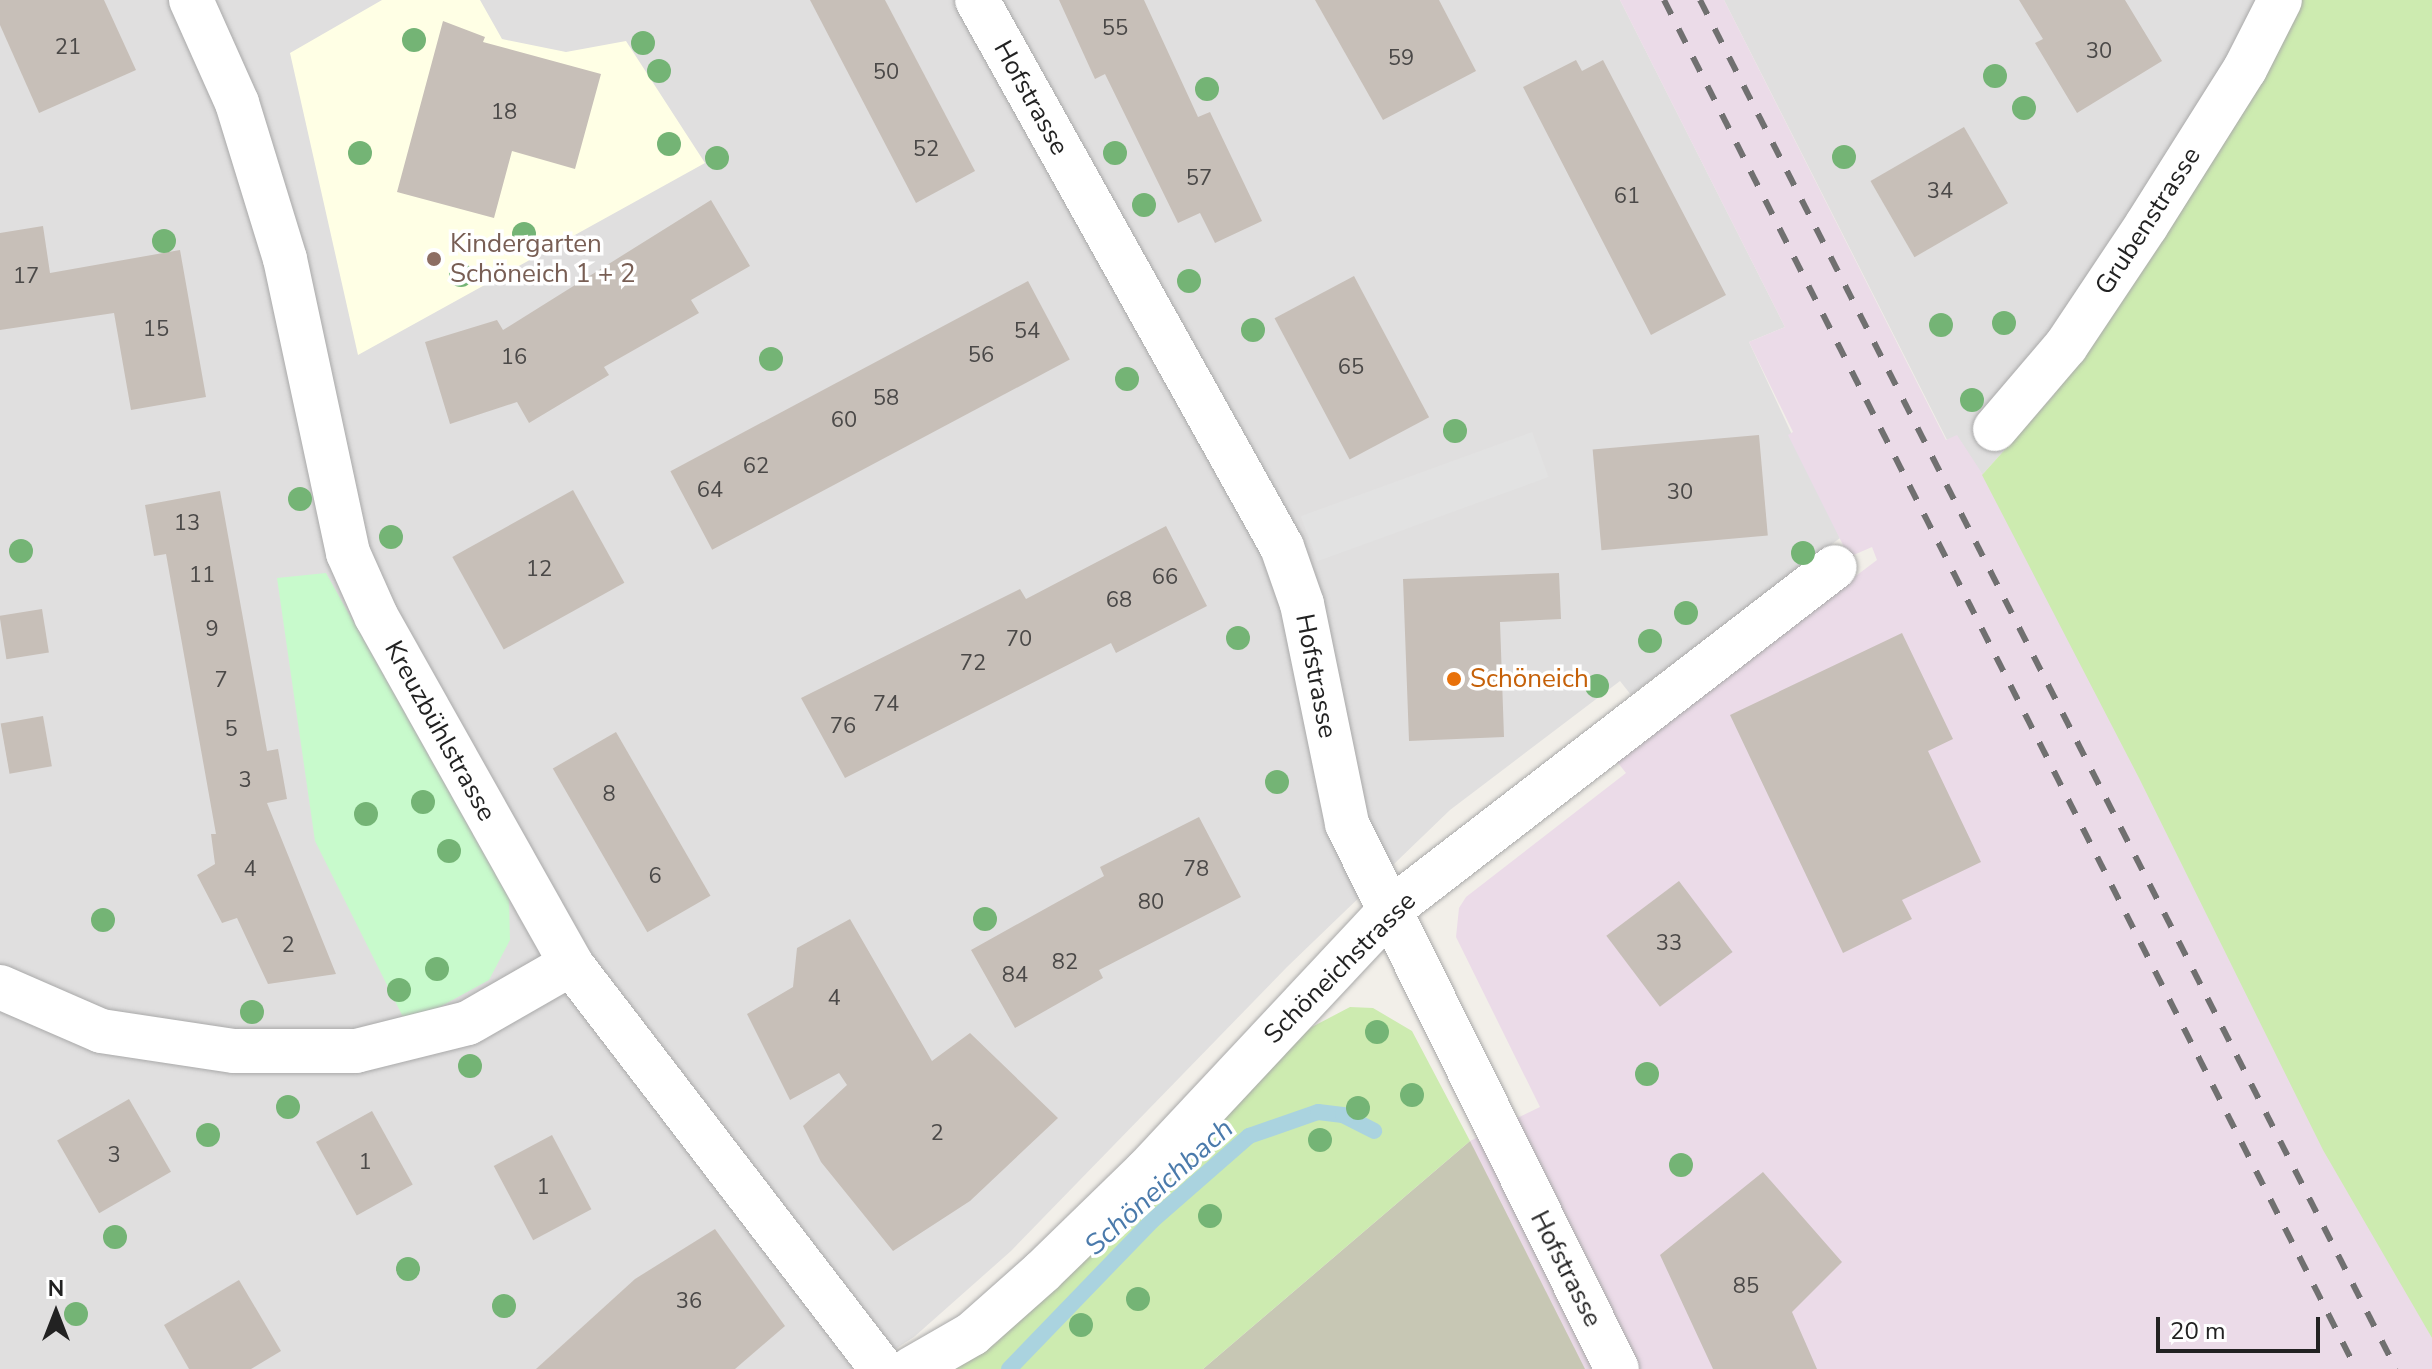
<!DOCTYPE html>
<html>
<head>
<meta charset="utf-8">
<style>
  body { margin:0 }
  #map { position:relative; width:2432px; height:1369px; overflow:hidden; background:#f2efe9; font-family:"Nunito Sans",sans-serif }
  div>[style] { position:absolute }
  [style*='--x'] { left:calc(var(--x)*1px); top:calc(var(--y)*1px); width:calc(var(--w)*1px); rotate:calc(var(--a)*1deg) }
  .residential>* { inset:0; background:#e0dfdf }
  .industrial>* { inset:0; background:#ebdbe8 }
  .education>* { inset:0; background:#ffffe5 }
  .construction>* { inset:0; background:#c7c7b4 }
  .grass>* { inset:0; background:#cdebb0 }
  .park>* { inset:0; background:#c8facc }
  .parking>* { inset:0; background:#e2e2e2; transform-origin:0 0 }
  .stream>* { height:16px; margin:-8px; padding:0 8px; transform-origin:8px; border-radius:8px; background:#aad3df }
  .building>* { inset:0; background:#c7bfb8; transform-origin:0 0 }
  .roads { filter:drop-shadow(0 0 2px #a9a9a9) drop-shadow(0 0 2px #a9a9a9) }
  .minor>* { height:44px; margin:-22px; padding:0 22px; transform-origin:22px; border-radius:22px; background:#fff }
  .rail>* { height:6px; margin-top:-3px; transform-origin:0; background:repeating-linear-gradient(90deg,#707070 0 16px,transparent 0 32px) }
  .trees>* { width:24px; height:24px; margin:-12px; border-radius:50%; background:#74b475 }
  .dots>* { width:22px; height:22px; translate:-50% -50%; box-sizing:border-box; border:4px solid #fff; border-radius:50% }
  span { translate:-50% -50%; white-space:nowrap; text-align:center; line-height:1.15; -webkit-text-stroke:7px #fff; paint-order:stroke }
  .number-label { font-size:22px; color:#4b4948 }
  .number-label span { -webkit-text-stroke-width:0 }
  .street-label { font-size:26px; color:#222 }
  .education-label { font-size:26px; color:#785e54 }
  .left { translate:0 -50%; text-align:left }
  .food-label { font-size:26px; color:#c56008 }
  .water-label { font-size:28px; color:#4a7aab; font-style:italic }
  .north { position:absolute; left:16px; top:1273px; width:80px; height:80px; -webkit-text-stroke:6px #fff; paint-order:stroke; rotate:0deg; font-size:22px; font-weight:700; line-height:32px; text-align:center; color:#222 }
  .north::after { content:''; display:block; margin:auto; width:28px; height:36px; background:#222; clip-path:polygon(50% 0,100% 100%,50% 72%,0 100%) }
  .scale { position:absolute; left:2156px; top:1317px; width:164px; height:36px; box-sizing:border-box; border:4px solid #222; border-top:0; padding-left:10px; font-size:24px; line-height:28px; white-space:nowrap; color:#222; -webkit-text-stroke:6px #fff; paint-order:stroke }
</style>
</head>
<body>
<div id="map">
  <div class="residential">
    <div style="clip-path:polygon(0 0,1620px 0,1785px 327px,1749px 342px,1840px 538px,1631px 695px,1620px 681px,1450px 810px,1287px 967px,1011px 1251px,914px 1337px,864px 1369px,0 1369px)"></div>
    <div style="clip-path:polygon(1724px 0,2299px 0,2109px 320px,2053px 396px,1982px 475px,1957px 436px,1947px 440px)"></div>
  </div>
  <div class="industrial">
    <div style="clip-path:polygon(1620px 0,1724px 0,1946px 440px,1957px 435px,1989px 484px,2432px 1338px,2432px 1369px,1203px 1369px,1470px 1141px,1540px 1107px,1456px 937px,1459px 908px,1466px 897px,1626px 773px,1614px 758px,1877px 560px,1872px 547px,1849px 557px,1788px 435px,1793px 432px,1749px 342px,1785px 327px)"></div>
  </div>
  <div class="education">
    <div style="clip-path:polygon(382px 0,480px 0,502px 39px,566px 52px,626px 41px,705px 163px,358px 355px,290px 53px)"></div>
  </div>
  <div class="construction">
    <div style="clip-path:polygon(1470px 1141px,1585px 1369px,1203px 1369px)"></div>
  </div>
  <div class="grass">
    <div style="clip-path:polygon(2299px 0,2432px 0,2432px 1338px,2323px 1150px,2139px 778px,1982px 475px,2053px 396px,2109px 320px)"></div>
    <div style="clip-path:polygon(1350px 1007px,1373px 1008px,1412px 1031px,1470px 1141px,1203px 1369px,953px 1369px,996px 1343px,1310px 1028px)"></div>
  </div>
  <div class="park">
    <div style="clip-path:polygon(326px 573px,509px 899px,510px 940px,489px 980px,407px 1025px,315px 841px,277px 578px)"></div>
  </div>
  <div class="parking">
    <div style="left:1532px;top:432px;width:48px;height:246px;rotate:70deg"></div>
  </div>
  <div class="stream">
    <div style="--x:1009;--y:1369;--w:207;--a:-46"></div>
    <div style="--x:1153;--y:1220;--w:128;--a:-41.2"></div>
    <div style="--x:1249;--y:1136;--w:73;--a:-19.2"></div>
    <div style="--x:1318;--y:1112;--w:25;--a:7"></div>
    <div style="--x:1343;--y:1115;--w:35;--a:27"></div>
  </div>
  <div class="building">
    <div style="clip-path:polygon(0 0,104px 0,136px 70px,39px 113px,0 25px)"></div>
    <div style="clip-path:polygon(810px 0,885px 0,975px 171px,916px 203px)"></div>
    <div style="clip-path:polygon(1059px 0,1144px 0,1198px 117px,1210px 112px,1262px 221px,1215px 243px,1200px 213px,1178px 223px,1105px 74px,1095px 79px)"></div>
    <div style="clip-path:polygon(1315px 0,1439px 0,1476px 71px,1383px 120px)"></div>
    <div style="clip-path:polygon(2019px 0,2125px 0,2162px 61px,2077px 113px,2035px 43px,2043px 39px)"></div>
    <div style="clip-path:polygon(443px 21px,485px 37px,483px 42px,601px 74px,575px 169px,512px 151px,494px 218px,397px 192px)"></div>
    <div style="clip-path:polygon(1576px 60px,1582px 71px,1603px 60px,1726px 295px,1651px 335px,1523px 87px)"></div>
    <div style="left:1964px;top:127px;width:88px;height:108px;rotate:60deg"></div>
    <div style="clip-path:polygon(711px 200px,750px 266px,691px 300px,699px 313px,604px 367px,609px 375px,529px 423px,517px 402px,450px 424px,425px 342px,497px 320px,503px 330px)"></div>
    <div style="clip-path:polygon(43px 226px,50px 273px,180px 250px,206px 397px,131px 410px,114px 313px,0 330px,0 233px)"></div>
    <div style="left:1354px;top:276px;width:160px;height:90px;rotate:62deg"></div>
    <div style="left:1028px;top:281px;width:89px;height:405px;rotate:62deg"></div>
    <div style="left:1759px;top:435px;width:101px;height:167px;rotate:85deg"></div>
    <div style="left:573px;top:490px;width:106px;height:138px;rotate:61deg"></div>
    <div style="clip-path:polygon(220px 491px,267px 751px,278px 749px,287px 799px,267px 803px,336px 974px,268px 984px,237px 918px,222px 923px,197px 875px,215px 864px,211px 834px,216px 834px,166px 554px,154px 556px,145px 505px)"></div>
    <div style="clip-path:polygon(1166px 526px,1207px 606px,1116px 653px,1111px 643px,845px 778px,801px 698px,1020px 589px,1026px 599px)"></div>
    <div style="clip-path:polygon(1559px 573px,1561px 619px,1500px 622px,1504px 737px,1409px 741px,1403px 579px)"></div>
    <div style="left:42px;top:609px;width:44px;height:43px;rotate:81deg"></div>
    <div style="clip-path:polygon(1902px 633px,1953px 739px,1928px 751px,1981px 862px,1902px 900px,1912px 919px,1843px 953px,1730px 715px)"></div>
    <div style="left:43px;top:716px;width:51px;height:43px;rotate:80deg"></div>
    <div style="left:616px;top:732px;width:189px;height:73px;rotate:60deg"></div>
    <div style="clip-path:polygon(1199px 817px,1241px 897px,1099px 970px,1103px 978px,1015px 1028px,971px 950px,1104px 876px,1100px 867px)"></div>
    <div style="left:1679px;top:881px;width:89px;height:91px;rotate:53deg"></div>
    <div style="clip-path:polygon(850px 919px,932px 1061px,970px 1033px,1058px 1118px,970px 1201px,893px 1251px,821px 1162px,803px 1126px,847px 1085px,839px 1073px,790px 1100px,747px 1014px,793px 987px,797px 948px)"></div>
    <div style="left:129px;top:1099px;width:84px;height:83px;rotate:60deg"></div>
    <div style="left:372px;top:1111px;width:84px;height:64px;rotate:61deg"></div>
    <div style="left:552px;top:1135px;width:84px;height:66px;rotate:62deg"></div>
    <div style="clip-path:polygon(1763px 1172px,1842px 1262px,1792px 1312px,1817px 1369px,1713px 1369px,1660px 1255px)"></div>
    <div style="clip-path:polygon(715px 1229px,785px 1326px,735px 1369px,536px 1369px,635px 1279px)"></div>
    <div style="clip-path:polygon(239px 1280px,281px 1351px,251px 1369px,189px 1369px,164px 1325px)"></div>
  </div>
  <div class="roads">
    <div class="minor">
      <div style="--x:191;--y:0;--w:113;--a:65.9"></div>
      <div style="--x:237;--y:103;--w:163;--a:72.9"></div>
      <div style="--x:285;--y:259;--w:301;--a:77.9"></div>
      <div style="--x:348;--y:553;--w:69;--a:66"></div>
      <div style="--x:376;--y:616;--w:399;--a:60.7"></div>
      <div style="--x:571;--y:964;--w:511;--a:52.48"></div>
      <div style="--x:977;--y:0;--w:626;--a:60.86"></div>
      <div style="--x:1282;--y:547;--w:60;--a:70.7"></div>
      <div style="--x:1302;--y:604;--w:225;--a:78.4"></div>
      <div style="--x:1347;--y:824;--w:608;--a:63.65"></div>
      <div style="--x:1995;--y:429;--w:109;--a:-49.5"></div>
      <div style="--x:2066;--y:346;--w:144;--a:-56.3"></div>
      <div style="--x:2146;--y:226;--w:186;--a:-57.8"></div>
      <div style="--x:2245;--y:69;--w:77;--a:-63.1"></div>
      <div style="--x:0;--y:987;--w:110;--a:23.5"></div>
      <div style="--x:101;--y:1031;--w:134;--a:8.6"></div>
      <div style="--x:234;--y:1051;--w:122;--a:0"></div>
      <div style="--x:356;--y:1051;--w:115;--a:-14"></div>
      <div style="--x:468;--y:1023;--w:119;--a:-29.8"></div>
      <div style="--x:911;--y:1369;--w:70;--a:-29.8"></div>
      <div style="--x:972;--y:1334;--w:95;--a:-41.6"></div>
      <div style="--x:1043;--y:1271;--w:144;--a:-44.2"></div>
      <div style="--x:1146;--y:1171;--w:359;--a:-46.9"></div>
      <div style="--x:1391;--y:909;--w:560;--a:-37.61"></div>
    </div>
  </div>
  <div class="rail">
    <div style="--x:1664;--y:0;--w:1534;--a:63.18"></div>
    <div style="--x:1700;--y:0;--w:1536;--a:63.05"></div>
  </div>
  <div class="trees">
    <div style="left:414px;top:40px"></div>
    <div style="left:643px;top:43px"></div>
    <div style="left:659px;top:71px"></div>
    <div style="left:1995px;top:76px"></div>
    <div style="left:1207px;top:89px"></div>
    <div style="left:2024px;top:108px"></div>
    <div style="left:669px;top:144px"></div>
    <div style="left:360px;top:153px"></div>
    <div style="left:1115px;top:153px"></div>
    <div style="left:1844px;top:157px"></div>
    <div style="left:717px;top:158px"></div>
    <div style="left:1144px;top:205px"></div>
    <div style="left:524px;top:234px"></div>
    <div style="left:164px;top:241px"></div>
    <div style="left:461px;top:275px"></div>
    <div style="left:1189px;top:281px"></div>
    <div style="left:2004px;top:323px"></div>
    <div style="left:1941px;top:325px"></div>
    <div style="left:1253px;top:330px"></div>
    <div style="left:771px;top:359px"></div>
    <div style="left:1127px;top:379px"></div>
    <div style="left:1972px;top:400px"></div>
    <div style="left:1455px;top:431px"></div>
    <div style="left:300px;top:499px"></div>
    <div style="left:391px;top:537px"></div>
    <div style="left:21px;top:551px"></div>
    <div style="left:1803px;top:553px"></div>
    <div style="left:1686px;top:613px"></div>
    <div style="left:1238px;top:638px"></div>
    <div style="left:1650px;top:641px"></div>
    <div style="left:1597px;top:686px"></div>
    <div style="left:1277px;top:782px"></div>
    <div style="left:423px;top:802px"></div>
    <div style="left:366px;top:814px"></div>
    <div style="left:449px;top:851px"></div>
    <div style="left:985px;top:919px"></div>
    <div style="left:103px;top:920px"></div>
    <div style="left:437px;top:969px"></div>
    <div style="left:399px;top:990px"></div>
    <div style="left:252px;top:1012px"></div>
    <div style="left:1377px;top:1032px"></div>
    <div style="left:470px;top:1066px"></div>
    <div style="left:1647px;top:1074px"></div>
    <div style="left:1412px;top:1095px"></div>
    <div style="left:288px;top:1107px"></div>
    <div style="left:1358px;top:1108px"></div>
    <div style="left:208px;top:1135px"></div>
    <div style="left:1320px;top:1140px"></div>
    <div style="left:1681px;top:1165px"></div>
    <div style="left:1210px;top:1216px"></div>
    <div style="left:115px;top:1237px"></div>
    <div style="left:408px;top:1269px"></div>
    <div style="left:1138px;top:1299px"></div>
    <div style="left:504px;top:1306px"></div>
    <div style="left:76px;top:1314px"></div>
    <div style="left:1081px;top:1325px"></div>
  </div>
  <div class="dots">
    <div style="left:434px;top:259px;background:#8d6e63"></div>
    <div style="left:1454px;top:679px;background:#e8710a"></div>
  </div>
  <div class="number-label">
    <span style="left:1115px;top:29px">55</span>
    <span style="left:68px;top:48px">21</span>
    <span style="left:2099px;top:52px">30</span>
    <span style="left:1401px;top:59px">59</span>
    <span style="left:886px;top:73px">50</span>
    <span style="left:504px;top:113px">18</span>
    <span style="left:926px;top:150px">52</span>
    <span style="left:1199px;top:179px">57</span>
    <span style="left:1940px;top:192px">34</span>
    <span style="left:1627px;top:197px">61</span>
    <span style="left:26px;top:277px">17</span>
    <span style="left:156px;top:330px">15</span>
    <span style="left:1027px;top:332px">54</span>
    <span style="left:981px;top:356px">56</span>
    <span style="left:514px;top:358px">16</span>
    <span style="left:1351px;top:368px">65</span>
    <span style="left:886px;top:399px">58</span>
    <span style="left:844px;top:421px">60</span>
    <span style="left:756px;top:467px">62</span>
    <span style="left:710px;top:491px">64</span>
    <span style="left:1680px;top:493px">30</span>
    <span style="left:187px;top:524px">13</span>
    <span style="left:539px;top:570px">12</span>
    <span style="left:202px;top:576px">11</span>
    <span style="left:1165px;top:578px">66</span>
    <span style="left:1119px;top:601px">68</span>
    <span style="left:212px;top:630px">9</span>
    <span style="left:1019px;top:640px">70</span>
    <span style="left:973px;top:664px">72</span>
    <span style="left:221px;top:681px">7</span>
    <span style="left:886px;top:705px">74</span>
    <span style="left:843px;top:727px">76</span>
    <span style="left:231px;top:730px">5</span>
    <span style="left:245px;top:781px">3</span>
    <span style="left:609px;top:795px">8</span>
    <span style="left:250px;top:870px">4</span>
    <span style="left:1196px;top:870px">78</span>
    <span style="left:655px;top:877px">6</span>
    <span style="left:1151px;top:903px">80</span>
    <span style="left:1669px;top:944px">33</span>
    <span style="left:288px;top:946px">2</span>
    <span style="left:1065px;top:963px">82</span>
    <span style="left:1015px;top:976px">84</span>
    <span style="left:834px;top:999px">4</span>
    <span style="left:937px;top:1134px">2</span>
    <span style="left:114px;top:1156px">3</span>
    <span style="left:365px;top:1163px">1</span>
    <span style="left:543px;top:1188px">1</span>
    <span style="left:1746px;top:1287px">85</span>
    <span style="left:689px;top:1302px">36</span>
  </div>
  <div class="street-label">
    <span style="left:1031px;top:98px;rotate:61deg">Hofstrasse</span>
    <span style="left:2148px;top:221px;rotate:-57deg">Grubenstrasse</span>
    <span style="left:1316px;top:676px;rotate:79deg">Hofstrasse</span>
    <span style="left:440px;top:731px;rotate:61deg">Kreuzbühlstrasse</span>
    <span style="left:1340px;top:968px;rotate:-45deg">Schöneichstrasse</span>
    <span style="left:1566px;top:1269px;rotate:63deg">Hofstrasse</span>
  </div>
  <div class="education-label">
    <span class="left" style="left:450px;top:259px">Kindergarten<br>Schöneich 1 + 2</span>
  </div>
  <div class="food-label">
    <span class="left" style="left:1470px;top:679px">Schöneich</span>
  </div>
  <div class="water-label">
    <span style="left:1159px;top:1187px;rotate:-42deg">Schöneichbach</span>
  </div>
  <div class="north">N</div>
  <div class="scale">20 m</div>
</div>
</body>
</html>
